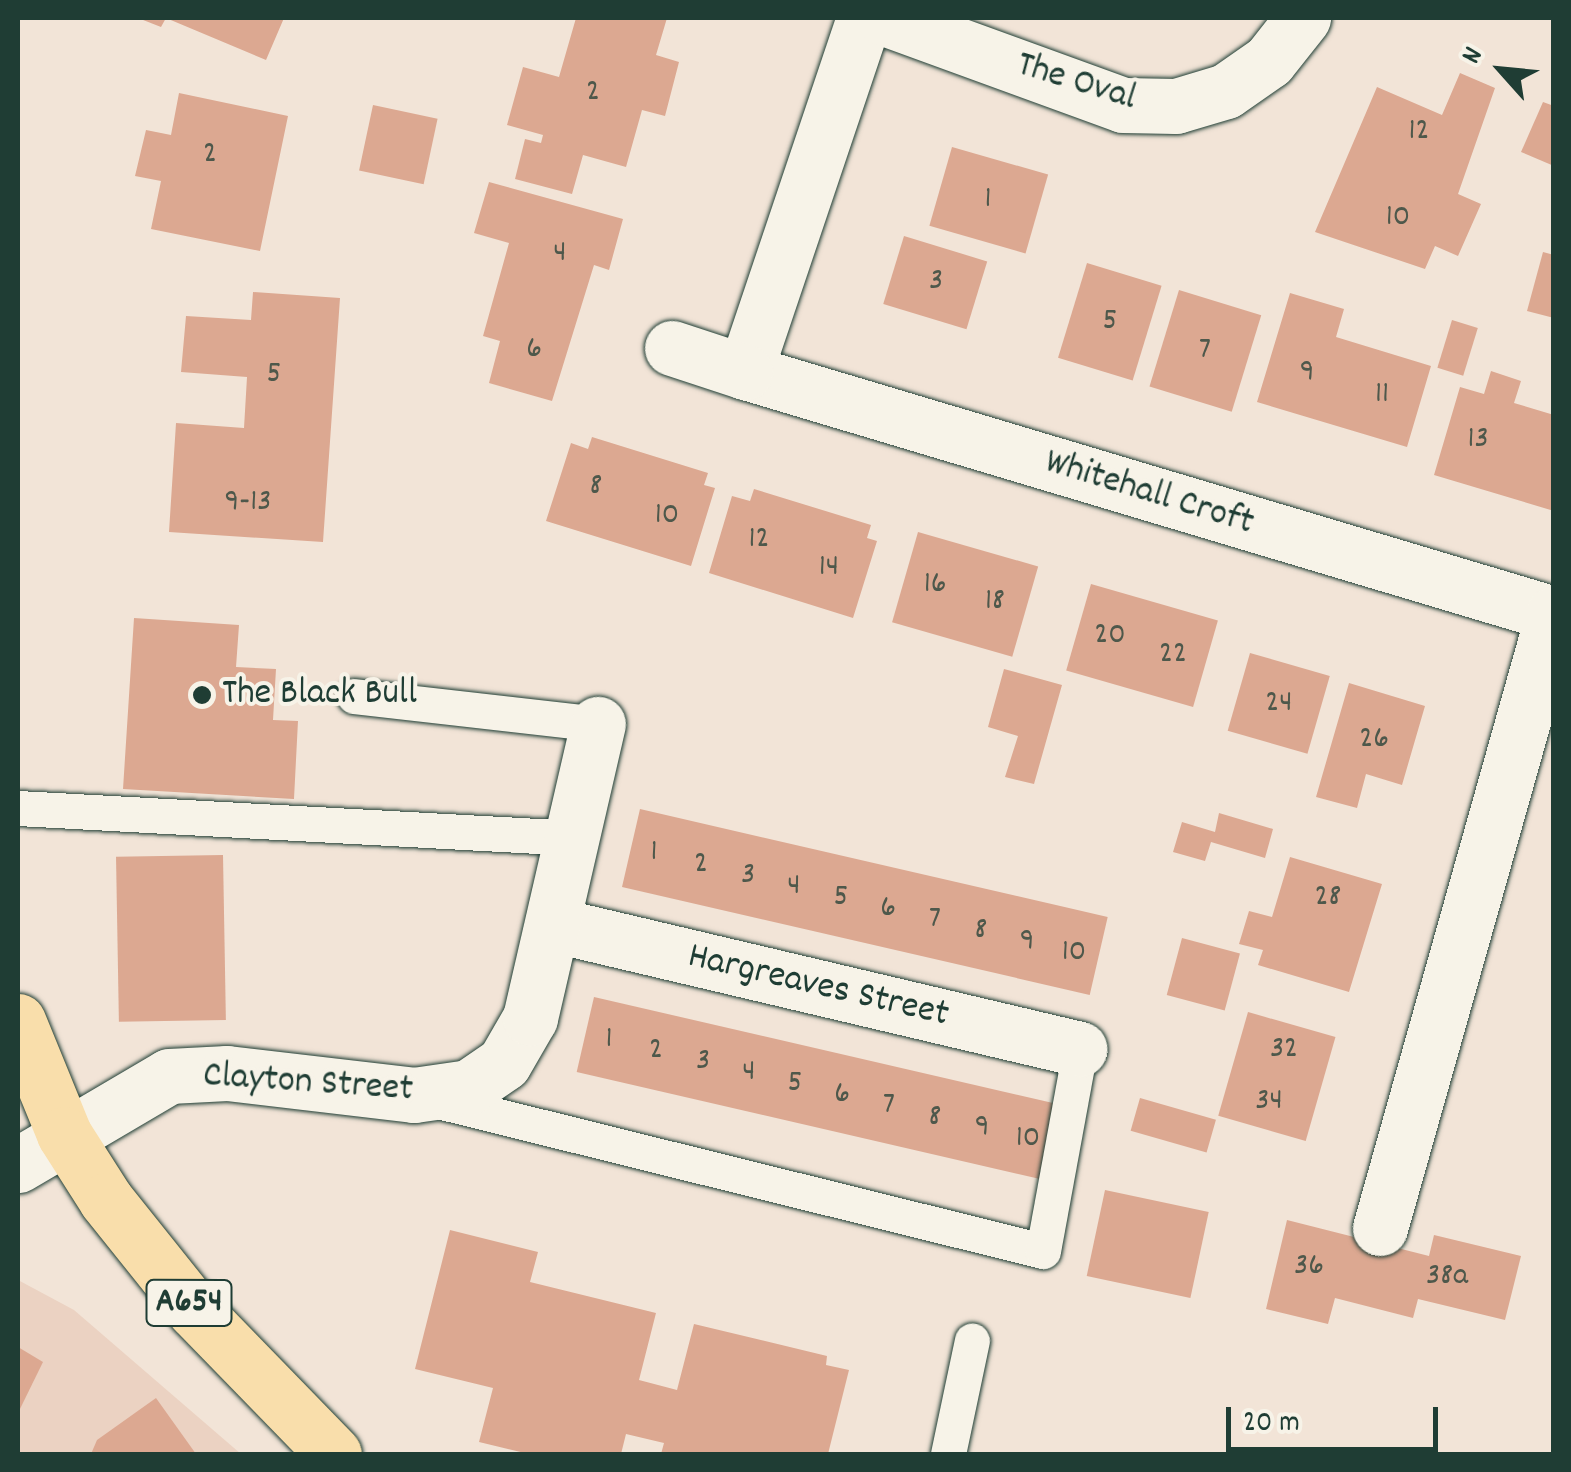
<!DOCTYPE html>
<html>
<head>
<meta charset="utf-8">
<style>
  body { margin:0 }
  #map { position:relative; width:1571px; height:1472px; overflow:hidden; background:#f2e4d7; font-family:Dekko,sans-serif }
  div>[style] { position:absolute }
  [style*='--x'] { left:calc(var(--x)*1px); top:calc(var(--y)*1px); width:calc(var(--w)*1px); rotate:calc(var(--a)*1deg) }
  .built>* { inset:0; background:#ebd2c2 }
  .building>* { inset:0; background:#dca891; transform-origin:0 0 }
  .roads { filter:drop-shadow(0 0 2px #1f3d34) drop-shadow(0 0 2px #1f3d34) }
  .lane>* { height:35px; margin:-17.5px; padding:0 17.5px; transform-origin:17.5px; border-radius:17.5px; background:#f7f3e8 }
  .street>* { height:55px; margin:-27.5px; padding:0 27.5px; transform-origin:27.5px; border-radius:27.5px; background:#f7f3e8 }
  .primary>* { height:55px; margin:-27.5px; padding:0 27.5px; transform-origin:27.5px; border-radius:27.5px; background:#f9deab }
  .dots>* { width:28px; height:28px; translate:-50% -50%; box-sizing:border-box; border:5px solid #f7f3e8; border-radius:50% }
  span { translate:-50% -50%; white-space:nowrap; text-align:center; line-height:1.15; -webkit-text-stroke:8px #f7f3e8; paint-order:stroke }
  .number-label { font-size:32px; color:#4e584b }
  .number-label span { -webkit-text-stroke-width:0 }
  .shield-label span { padding:2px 8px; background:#f7f3e8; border:2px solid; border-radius:8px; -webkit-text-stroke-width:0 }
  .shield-label { font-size:35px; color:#1f3d34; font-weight:700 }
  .street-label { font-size:38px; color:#1f3d34 }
  .poi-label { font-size:38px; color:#1f3d34 }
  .left { translate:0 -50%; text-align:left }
  .frame { position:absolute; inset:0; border:20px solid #1f3d34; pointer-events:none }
  .north { position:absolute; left:1451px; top:20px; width:100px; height:100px; -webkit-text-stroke:8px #f7f3e8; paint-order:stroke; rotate:297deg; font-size:28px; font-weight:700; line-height:40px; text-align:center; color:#1f3d34 }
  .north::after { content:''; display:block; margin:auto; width:35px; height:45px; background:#1f3d34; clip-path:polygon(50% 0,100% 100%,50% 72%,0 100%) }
  .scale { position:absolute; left:1226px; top:1407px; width:212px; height:45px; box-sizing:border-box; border:5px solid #1f3d34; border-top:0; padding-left:12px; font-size:30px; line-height:35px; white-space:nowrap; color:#1f3d34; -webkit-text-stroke:8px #f7f3e8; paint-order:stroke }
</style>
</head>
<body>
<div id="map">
  <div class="built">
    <div style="clip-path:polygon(18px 1280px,74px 1310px,241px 1454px,18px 1454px)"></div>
  </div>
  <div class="building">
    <div style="clip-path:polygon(138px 18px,284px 18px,266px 60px,166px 18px,161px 27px)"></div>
    <div style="clip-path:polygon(576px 18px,667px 18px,656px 55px,679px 62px,665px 116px,642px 110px,626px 167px,583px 155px,572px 194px,515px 179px,525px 139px,541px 143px,543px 135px,507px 125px,523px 67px,559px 77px)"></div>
    <div style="clip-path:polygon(1460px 73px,1495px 88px,1458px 194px,1481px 204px,1458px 256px,1435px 246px,1425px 269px,1315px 232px,1377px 87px,1442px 115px)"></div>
    <div style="clip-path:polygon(179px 93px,288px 116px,260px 251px,151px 229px,161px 181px,135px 176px,146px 130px,171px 135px)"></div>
    <div style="clip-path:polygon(1543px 102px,1554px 106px,1554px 166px,1521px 152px)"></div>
    <div style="left:373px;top:105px;width:66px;height:67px;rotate:12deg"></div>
    <div style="left:952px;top:147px;width:100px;height:82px;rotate:16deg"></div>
    <div style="clip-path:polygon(489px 182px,623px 219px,609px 270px,594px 265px,552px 401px,489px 383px,500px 341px,483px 336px,509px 243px,474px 233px)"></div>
    <div style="left:904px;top:236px;width:87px;height:71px;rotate:17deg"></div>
    <div style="clip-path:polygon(1543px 252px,1554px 255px,1554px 318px,1527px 311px)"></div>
    <div style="left:1087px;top:263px;width:78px;height:99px;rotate:17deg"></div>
    <div style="left:1179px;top:290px;width:86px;height:101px;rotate:17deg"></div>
    <div style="clip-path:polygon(253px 292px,340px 298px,323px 542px,169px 532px,176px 423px,244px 428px,247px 377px,181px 372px,186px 316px,251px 320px)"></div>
    <div style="clip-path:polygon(1290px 293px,1344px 309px,1336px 337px,1431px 366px,1407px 447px,1257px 402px)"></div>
    <div style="left:1452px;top:320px;width:27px;height:50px;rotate:17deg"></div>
    <div style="clip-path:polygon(1491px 371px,1521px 381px,1514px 403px,1554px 415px,1554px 511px,1434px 475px,1460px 387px,1484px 394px)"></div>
    <div style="clip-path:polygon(592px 437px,708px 473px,704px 485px,715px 488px,691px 566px,546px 521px,571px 443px,588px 449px)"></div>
    <div style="clip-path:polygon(754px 489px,871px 525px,867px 538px,877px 541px,853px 618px,709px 573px,732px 496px,750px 501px)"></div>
    <div style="left:918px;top:532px;width:125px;height:94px;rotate:16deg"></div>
    <div style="left:1091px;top:584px;width:132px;height:90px;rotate:16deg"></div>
    <div style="clip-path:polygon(134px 618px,239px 625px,236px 667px,276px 669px,273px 720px,298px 721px,294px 799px,123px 789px)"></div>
    <div style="left:1250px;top:653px;width:83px;height:81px;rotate:16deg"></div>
    <div style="clip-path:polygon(1004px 669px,1062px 685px,1034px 784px,1005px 777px,1018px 736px,988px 727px)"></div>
    <div style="clip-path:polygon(1349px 683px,1425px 706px,1402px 785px,1366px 774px,1357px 808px,1316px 797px)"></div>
    <div style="left:640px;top:809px;width:480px;height:80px;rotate:13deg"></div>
    <div style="clip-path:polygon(1219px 813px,1273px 829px,1265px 858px,1211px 842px,1205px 861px,1173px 852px,1182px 822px,1215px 832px)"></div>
    <div style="left:223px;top:855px;width:165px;height:107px;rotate:89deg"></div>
    <div style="clip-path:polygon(1290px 857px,1382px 884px,1349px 992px,1258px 965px,1263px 950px,1239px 944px,1249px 911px,1272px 917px)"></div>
    <div style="left:1182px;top:938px;width:60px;height:59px;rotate:15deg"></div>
    <div style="left:594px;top:997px;width:480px;height:77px;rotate:13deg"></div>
    <div style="left:1248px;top:1012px;width:91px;height:108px;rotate:16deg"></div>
    <div style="left:1140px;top:1098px;width:79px;height:34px;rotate:16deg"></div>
    <div style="left:1105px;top:1190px;width:106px;height:88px;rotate:12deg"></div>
    <div style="clip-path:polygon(1287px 1220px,1429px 1256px,1434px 1235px,1521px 1256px,1505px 1320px,1418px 1299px,1413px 1318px,1335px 1298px,1328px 1324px,1266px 1309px)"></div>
    <div style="clip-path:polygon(450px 1230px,538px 1252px,530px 1282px,656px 1313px,639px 1380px,677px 1390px,694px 1324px,827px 1356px,826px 1365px,849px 1370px,828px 1454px,661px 1454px,664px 1443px,626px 1434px,621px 1454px,529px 1454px,479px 1442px,493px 1388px,415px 1369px)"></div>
    <div style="clip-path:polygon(18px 1347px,43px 1362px,18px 1413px)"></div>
    <div style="clip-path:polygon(156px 1398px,196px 1454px,91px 1454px,97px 1440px)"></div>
  </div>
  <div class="roads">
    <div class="lane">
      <div style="--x:354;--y:696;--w:246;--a:6.5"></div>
      <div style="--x:18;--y:808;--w:558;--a:3.08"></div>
      <div style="--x:434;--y:1100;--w:627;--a:13.93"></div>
      <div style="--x:1043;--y:1251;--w:205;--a:-79.6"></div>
      <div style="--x:948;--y:1454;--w:116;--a:-78.1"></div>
    </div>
    <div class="street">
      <div style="--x:864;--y:18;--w:373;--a:108.6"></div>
      <div style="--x:745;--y:372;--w:844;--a:16.65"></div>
      <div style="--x:884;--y:18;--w:254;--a:20"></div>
      <div style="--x:1123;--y:105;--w:53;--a:1.1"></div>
      <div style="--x:1176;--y:106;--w:52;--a:-16.7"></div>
      <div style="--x:1226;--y:91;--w:52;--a:-34.9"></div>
      <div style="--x:1269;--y:61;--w:55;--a:-51.7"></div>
      <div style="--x:672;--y:348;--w:77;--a:18.2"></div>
      <div style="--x:555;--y:925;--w:539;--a:13.29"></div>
      <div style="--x:18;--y:1165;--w:175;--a:-30.5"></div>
      <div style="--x:169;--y:1076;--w:58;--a:-3"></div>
      <div style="--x:227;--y:1073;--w:188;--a:6.7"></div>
      <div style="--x:414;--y:1095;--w:56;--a:-8.3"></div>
      <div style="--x:469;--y:1087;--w:42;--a:-34.4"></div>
      <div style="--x:504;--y:1063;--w:52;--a:-60"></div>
      <div style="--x:530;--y:1018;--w:302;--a:-77"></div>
      <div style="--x:1380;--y:1228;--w:638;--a:-74.26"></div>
    </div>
    <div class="primary">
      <div style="--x:18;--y:1021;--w:122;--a:67.8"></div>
      <div style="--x:64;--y:1134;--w:78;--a:57.5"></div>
      <div style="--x:106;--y:1200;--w:142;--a:51.3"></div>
      <div style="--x:195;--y:1311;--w:199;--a:45.8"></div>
    </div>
  </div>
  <div class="dots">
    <div style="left:202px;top:695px;background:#1f3d34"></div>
  </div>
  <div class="number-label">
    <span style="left:593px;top:93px">2</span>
    <span style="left:1419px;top:132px">12</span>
    <span style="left:210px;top:155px">2</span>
    <span style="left:988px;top:200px">1</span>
    <span style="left:1398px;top:218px">10</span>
    <span style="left:560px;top:254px">4</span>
    <span style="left:936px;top:282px">3</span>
    <span style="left:1110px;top:322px">5</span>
    <span style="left:534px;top:350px">6</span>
    <span style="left:1205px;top:351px">7</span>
    <span style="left:1307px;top:373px">9</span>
    <span style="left:274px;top:375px">5</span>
    <span style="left:1382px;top:395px">11</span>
    <span style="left:1478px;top:440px">13</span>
    <span style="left:596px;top:487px">8</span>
    <span style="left:248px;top:503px">9-13</span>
    <span style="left:667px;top:516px">10</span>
    <span style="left:759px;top:540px">12</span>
    <span style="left:829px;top:568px">14</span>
    <span style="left:935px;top:585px">16</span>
    <span style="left:995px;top:602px">18</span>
    <span style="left:1110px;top:636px">20</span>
    <span style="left:1173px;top:655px">22</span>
    <span style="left:1279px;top:704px">24</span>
    <span style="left:1374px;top:740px">26</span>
    <span style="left:654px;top:853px">1</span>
    <span style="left:701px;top:865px">2</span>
    <span style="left:748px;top:876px">3</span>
    <span style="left:794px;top:887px">4</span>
    <span style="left:841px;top:898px">5</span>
    <span style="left:1328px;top:898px">28</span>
    <span style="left:888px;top:909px">6</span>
    <span style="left:935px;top:920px">7</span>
    <span style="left:981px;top:931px">8</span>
    <span style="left:1027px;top:942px">9</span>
    <span style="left:1074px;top:953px">10</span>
    <span style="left:609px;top:1040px">1</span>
    <span style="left:1284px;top:1050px">32</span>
    <span style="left:656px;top:1051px">2</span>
    <span style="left:703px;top:1062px">3</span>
    <span style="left:749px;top:1073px">4</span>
    <span style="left:795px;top:1084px">5</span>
    <span style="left:842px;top:1095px">6</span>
    <span style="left:1269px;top:1102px">34</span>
    <span style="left:889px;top:1106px">7</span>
    <span style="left:935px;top:1118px">8</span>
    <span style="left:982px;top:1128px">9</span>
    <span style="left:1028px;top:1139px">10</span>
    <span style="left:1309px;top:1267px">36</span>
    <span style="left:1447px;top:1277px">38a</span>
  </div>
  <div class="shield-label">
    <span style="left:189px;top:1303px">A654</span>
  </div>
  <div class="street-label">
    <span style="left:1076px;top:83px;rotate:17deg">The Oval</span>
    <span style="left:1149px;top:494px;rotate:17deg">Whitehall Croft</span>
    <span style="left:818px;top:987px;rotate:13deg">Hargreaves Street</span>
    <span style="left:308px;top:1084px;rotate:4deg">Clayton Street</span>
  </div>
  <div class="poi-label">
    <span class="left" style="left:222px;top:695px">The Black Bull</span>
  </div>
  <div class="frame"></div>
  <div class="north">N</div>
  <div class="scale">20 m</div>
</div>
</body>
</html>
